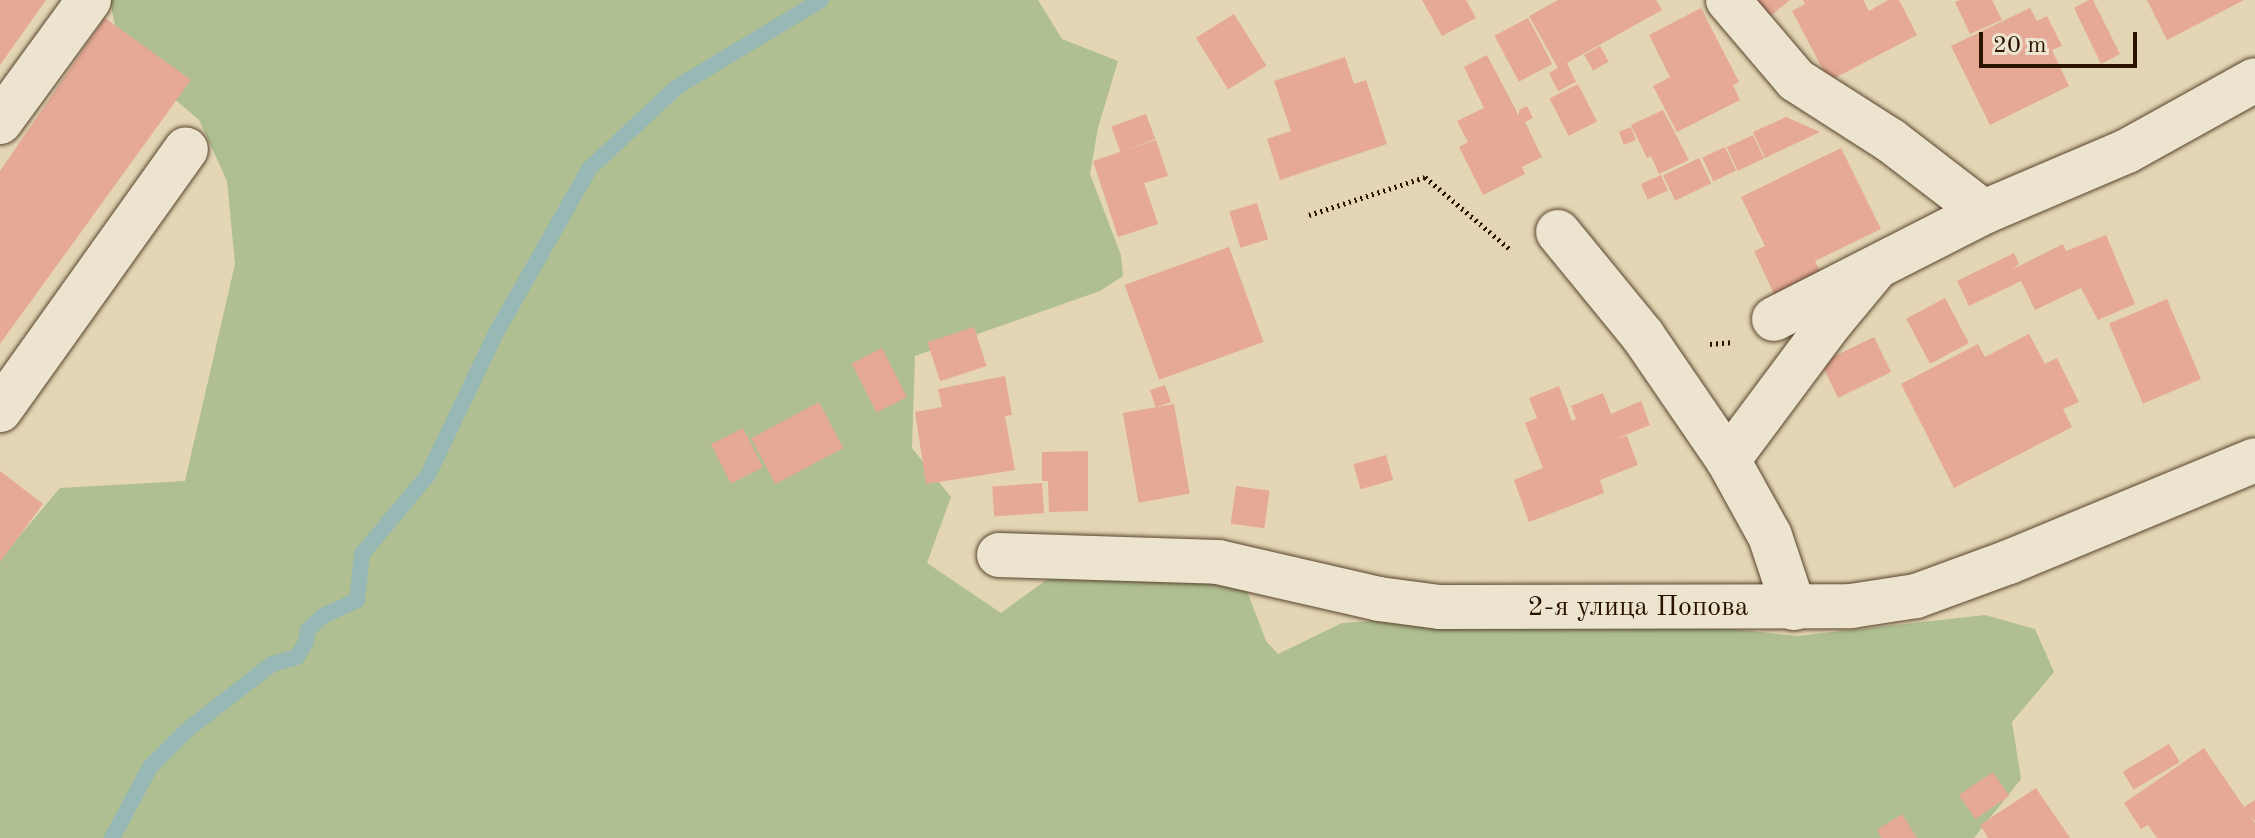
<!DOCTYPE html>
<html>
<head>
<meta charset="utf-8">
<style>
  body { margin:0 }
  #map { position:relative; width:2255px; height:838px; overflow:hidden; background:#e4d6b5; font-family:"Old Standard TT",serif }
  div>[style] { position:absolute }
  [style*='--x'] { left:calc(var(--x)*1px); top:calc(var(--y)*1px); width:calc(var(--w)*1px); rotate:calc(var(--a)*1deg) }
  .green>* { inset:0; background:#afbf91 }
  .stream>* { height:16px; margin:-8px; padding:0 8px; transform-origin:8px; border-radius:8px; background:#97b8b4 }
  .building>* { inset:0; background:#e5a996; transform-origin:0 0 }
  .path>* { height:5px; margin-top:-2.5px; transform-origin:0; background:repeating-linear-gradient(90deg,#2a1400 0 2px,transparent 0 6px) }
  .roads { filter:drop-shadow(0 0 2px #58442d) drop-shadow(0 0 2px #58442d) }
  .minor>* { height:44px; margin:-22px; padding:0 22px; transform-origin:22px; border-radius:22px; background:#ede4cf }
  span { translate:-50% -50%; white-space:nowrap; text-align:center; line-height:1.15; -webkit-text-stroke:8px #ede4cf; paint-order:stroke }
  .street-label { font-size:28px; color:#2a1400 }
  .scale { position:absolute; left:1979px; top:32px; width:158px; height:36px; box-sizing:border-box; border:4px solid #2a1400; border-top:0; padding-left:10px; font-size:24px; line-height:28px; white-space:nowrap; color:#2a1400; -webkit-text-stroke:6px #ede4cf; paint-order:stroke }
</style>
</head>
<body>
<div id="map">
  <div class="green">
    <div style="clip-path:polygon(110px 0,1038px 0,1062px 39px,1118px 61px,1098px 128px,1090px 174px,1121px 255px,1123px 276px,1100px 291px,915px 356px,912px 448px,951px 497px,927px 563px,1001px 613px,1071px 562px,1246px 588px,1266px 641px,1278px 654px,1342px 623px,1433px 617px,1647px 620px,1797px 636px,1985px 615px,2035px 629px,2054px 672px,2012px 722px,2021px 779px,1974px 838px,0 838px,0 559px,60px 488px,185px 481px,235px 264px,227px 181px,199px 120px,120px 52px)"></div>
  </div>
  <div class="stream">
    <div style="--x:112;--y:838;--w:81;--a:-61.8"></div>
    <div style="--x:150;--y:767;--w:52;--a:-45"></div>
    <div style="--x:187;--y:730;--w:108;--a:-37.8"></div>
    <div style="--x:272;--y:664;--w:26;--a:-16"></div>
    <div style="--x:297;--y:657;--w:17;--a:-59"></div>
    <div style="--x:306;--y:642;--w:12;--a:-81"></div>
    <div style="--x:308;--y:630;--w:21;--a:-43"></div>
    <div style="--x:323;--y:616;--w:38;--a:-25"></div>
    <div style="--x:357;--y:600;--w:46;--a:-83.8"></div>
    <div style="--x:362;--y:554;--w:103;--a:-50.1"></div>
    <div style="--x:428;--y:475;--w:157;--a:-64.4"></div>
    <div style="--x:496;--y:333;--w:189;--a:-60.4"></div>
    <div style="--x:589;--y:169;--w:120;--a:-43"></div>
    <div style="--x:677;--y:87;--w:168;--a:-31.1"></div>
  </div>
  <div class="building">
    <div style="clip-path:polygon(0 0,46px 0,0 65px)"></div>
    <div style="clip-path:polygon(1422px 0,1466px 0,1476px 18px,1442px 36px)"></div>
    <div style="clip-path:polygon(1558px 0,1656px 0,1662px 10px,1567px 63px,1576px 82px,1558px 91px,1549px 73px,1558px 68px,1529px 16px)"></div>
    <div style="clip-path:polygon(1754px 0,1790px 0,1768px 18px)"></div>
    <div style="clip-path:polygon(1803px 0,1863px 0,1869px 11px,1888px 0,1899px 0,1917px 35px,1829px 81px,1792px 11px,1805px 4px)"></div>
    <div style="clip-path:polygon(1960px 0,1992px 0,2002px 20px,1970px 34px,1955px 2px)"></div>
    <div style="clip-path:polygon(2089px 0,2093px 0,2120px 54px,2101px 64px,2074px 8px)"></div>
    <div style="clip-path:polygon(2147px 0,2244px 0,2167px 40px)"></div>
    <div style="clip-path:polygon(1701px 8px,1739px 82px,1733px 85px,1740px 100px,1677px 132px,1653px 86px,1670px 77px,1649px 35px)"></div>
    <div style="clip-path:polygon(2030px 8px,2037px 21px,2047px 16px,2062px 46px,2052px 50px,2069px 86px,1990px 125px,1951px 46px)"></div>
    <div style="left:1234px;top:14px;width:61px;height:45px;rotate:58deg"></div>
    <div style="clip-path:polygon(105px 18px,191px 80px,0 344px,0 171px)"></div>
    <div style="left:1528px;top:18px;width:52px;height:38px;rotate:62deg"></div>
    <div style="left:1600px;top:46px;width:18px;height:18px;rotate:61deg"></div>
    <div style="clip-path:polygon(1487px 55px,1519px 116px,1519px 110px,1527px 106px,1533px 118px,1525px 122px,1542px 157px,1522px 167px,1525px 174px,1483px 195px,1459px 147px,1468px 142px,1457px 121px,1484px 108px,1464px 67px)"></div>
    <div style="clip-path:polygon(1345px 57px,1354px 84px,1366px 80px,1387px 144px,1280px 180px,1267px 139px,1291px 131px,1274px 81px)"></div>
    <div style="left:1578px;top:84px;width:42px;height:32px;rotate:63deg"></div>
    <div style="clip-path:polygon(1663px 110px,1689px 160px,1659px 174px,1651px 156px,1647px 158px,1631px 125px)"></div>
    <div style="left:1146px;top:114px;width:27px;height:37px;rotate:70deg"></div>
    <div style="clip-path:polygon(1786px 117px,1820px 132px,1765px 158px,1753px 132px)"></div>
    <div style="left:1631px;top:127px;width:14px;height:13px;rotate:69deg"></div>
    <div style="left:1753px;top:135px;width:26px;height:29px;rotate:65deg"></div>
    <div style="clip-path:polygon(1156px 140px,1168px 176px,1144px 183px,1158px 224px,1118px 237px,1093px 161px)"></div>
    <div style="left:1725px;top:147px;width:26px;height:25px;rotate:65deg"></div>
    <div style="clip-path:polygon(1841px 148px,1881px 229px,1815px 261px,1821px 273px,1775px 296px,1754px 251px,1765px 246px,1741px 197px)"></div>
    <div style="left:1699px;top:158px;width:28px;height:40px;rotate:64deg"></div>
    <div style="left:1661px;top:175px;width:17px;height:22px;rotate:66deg"></div>
    <div style="left:1257px;top:203px;width:38px;height:29px;rotate:73deg"></div>
    <div style="clip-path:polygon(2106px 235px,2135px 304px,2098px 320px,2081px 288px,2035px 310px,2021px 281px,1969px 306px,1957px 281px,2014px 253px,2019px 264px,2011px 270px,2063px 244px,2066px 251px)"></div>
    <div style="left:1229px;top:247px;width:101px;height:111px;rotate:70deg"></div>
    <div style="left:1945px;top:298px;width:51px;height:44px;rotate:62deg"></div>
    <div style="left:2167px;top:299px;width:87px;height:63px;rotate:67deg"></div>
    <div style="left:974px;top:327px;width:41px;height:49px;rotate:72deg"></div>
    <div style="clip-path:polygon(2029px 334px,2045px 364px,2057px 358px,2079px 402px,2063px 409px,2072px 427px,1954px 488px,1901px 384px,1978px 344px,1985px 357px)"></div>
    <div style="left:1874px;top:337px;width:39px;height:59px;rotate:64deg"></div>
    <div style="left:882px;top:348px;width:55px;height:34px;rotate:63deg"></div>
    <div style="clip-path:polygon(1005px 376px,1012px 415px,1005px 416px,1015px 470px,926px 484px,915px 412px,942px 407px,938px 389px)"></div>
    <div style="left:1165px;top:385px;width:18px;height:16px;rotate:71deg"></div>
    <div style="clip-path:polygon(1559px 386px,1572px 421px,1576px 419px,1571px 406px,1603px 393px,1611px 414px,1641px 401px,1650px 425px,1616px 439px,1627px 436px,1638px 465px,1600px 480px,1604px 493px,1529px 522px,1514px 480px,1543px 468px,1525px 423px,1537px 418px,1529px 398px)"></div>
    <div style="left:819px;top:402px;width:52px;height:77px;rotate:62deg"></div>
    <div style="left:1174px;top:404px;width:91px;height:52px;rotate:80deg"></div>
    <div style="left:743px;top:428px;width:44px;height:36px;rotate:63deg"></div>
    <div style="clip-path:polygon(1088px 451px,1088px 511px,1049px 512px,1048px 481px,1042px 481px,1042px 452px)"></div>
    <div style="left:1386px;top:455px;width:26px;height:34px;rotate:74deg"></div>
    <div style="clip-path:polygon(0 471px,43px 504px,0 562px)"></div>
    <div style="left:1042px;top:483px;width:30px;height:50px;rotate:86deg"></div>
    <div style="left:1236px;top:486px;width:34px;height:38px;rotate:8deg"></div>
    <div style="left:2169px;top:744px;width:21px;height:54px;rotate:59deg"></div>
    <div style="clip-path:polygon(2204px 748px,2244px 807px,2255px 800px,2255px 821px,2249px 815px,2255px 823px,2255px 838px,2157px 838px,2148px 825px,2141px 829px,2124px 803px)"></div>
    <div style="left:1993px;top:772px;width:29px;height:41px;rotate:56deg"></div>
    <div style="clip-path:polygon(2036px 788px,2070px 838px,1988px 838px,1980px 825px)"></div>
    <div style="clip-path:polygon(1902px 814px,1917px 838px,1882px 838px,1877px 830px)"></div>
  </div>
  <div class="path">
    <div style="--x:1309;--y:215;--w:122;--a:-18.1"></div>
    <div style="--x:1425;--y:177;--w:114;--a:40.4"></div>
    <div style="--x:1710;--y:344;--w:21;--a:-5"></div>
  </div>
  <div class="roads">
    <div class="minor">
      <div style="--x:1728;--y:0;--w:105;--a:49.6"></div>
      <div style="--x:1796;--y:80;--w:112;--a:32.6"></div>
      <div style="--x:1890;--y:140;--w:118;--a:37.5"></div>
      <div style="--x:1984;--y:212;--w:155;--a:-23.1"></div>
      <div style="--x:2127;--y:151;--w:146;--a:-29"></div>
      <div style="--x:0;--y:122;--w:151;--a:-53.9"></div>
      <div style="--x:1558;--y:232;--w:134;--a:50.7"></div>
      <div style="--x:1643;--y:336;--w:150;--a:55.6"></div>
      <div style="--x:1774;--y:319;--w:236;--a:-27"></div>
      <div style="--x:0;--y:410;--w:320;--a:-54.5"></div>
      <div style="--x:999;--y:555;--w:219;--a:1.8"></div>
      <div style="--x:1218;--y:562;--w:165;--a:12.9"></div>
      <div style="--x:1379;--y:599;--w:61;--a:7.6"></div>
      <div style="--x:1439;--y:607;--w:412;--a:-0.1"></div>
      <div style="--x:1851;--y:606;--w:66;--a:-8.7"></div>
      <div style="--x:1916;--y:596;--w:99;--a:-20.1"></div>
      <div style="--x:2009;--y:562;--w:266;--a:-22.5"></div>
      <div style="--x:1794;--y:608;--w:76;--a:-108.4"></div>
      <div style="--x:1770;--y:536;--w:87;--a:-118.9"></div>
      <div style="--x:1728;--y:460;--w:172;--a:-53.3"></div>
      <div style="--x:1831;--y:322;--w:69;--a:-50.3"></div>
    </div>
  </div>
  <div class="street-label">
    <span style="left:1638px;top:608px">2-я улица Попова</span>
  </div>
  <div class="scale">20 m</div>
</div>
</body>
</html>
